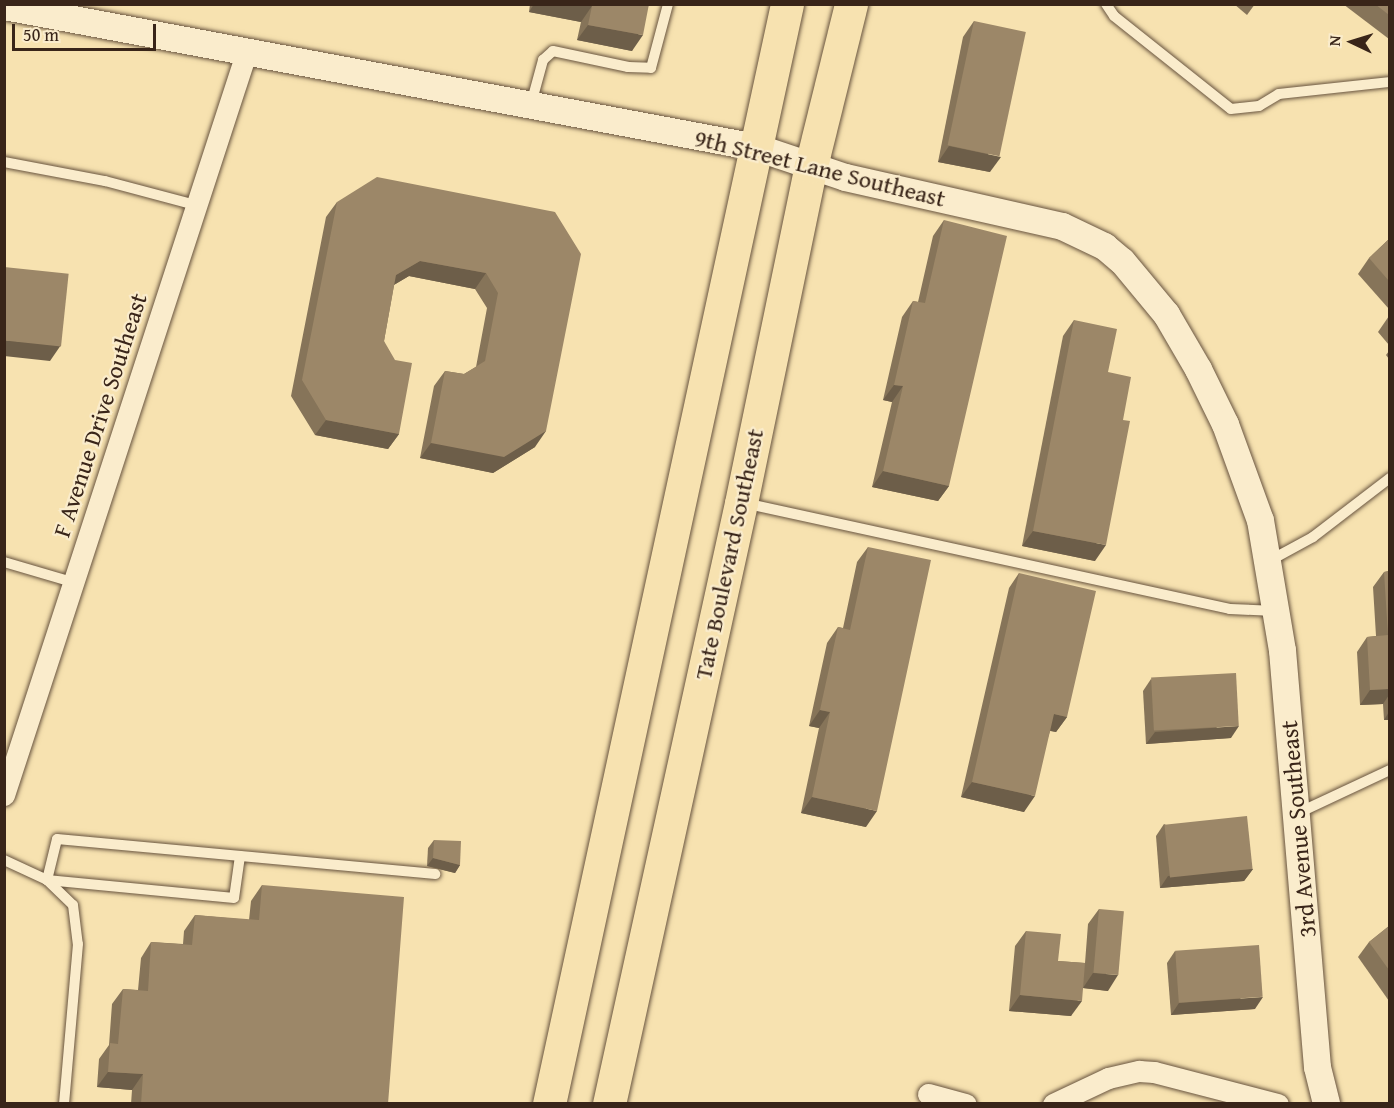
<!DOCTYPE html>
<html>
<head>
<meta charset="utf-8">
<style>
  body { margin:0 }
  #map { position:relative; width:1394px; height:1108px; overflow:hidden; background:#f7e2b0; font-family:"Gentium Book Plus",serif }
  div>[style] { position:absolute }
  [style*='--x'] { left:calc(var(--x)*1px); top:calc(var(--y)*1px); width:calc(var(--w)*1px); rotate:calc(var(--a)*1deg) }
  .roads { filter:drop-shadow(0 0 2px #68543f) drop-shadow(0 0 2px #68543f) }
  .service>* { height:10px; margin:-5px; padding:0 5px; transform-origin:5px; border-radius:5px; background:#faeccc }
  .minor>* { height:21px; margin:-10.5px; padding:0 10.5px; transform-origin:10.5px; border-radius:10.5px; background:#faeccc }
  .tertiary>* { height:27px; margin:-13.5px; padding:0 13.5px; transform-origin:13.5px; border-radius:13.5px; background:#faeccc }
  .primary>* { height:33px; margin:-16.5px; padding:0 16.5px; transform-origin:16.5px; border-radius:16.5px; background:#f7e2b0 }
  .wall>* { inset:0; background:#867459 }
  .shaded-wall>* { inset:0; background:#6d5e49 }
  .building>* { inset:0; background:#9c8768; transform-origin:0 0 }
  span { translate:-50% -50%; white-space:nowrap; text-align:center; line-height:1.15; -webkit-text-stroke:4.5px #faeccc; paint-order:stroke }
  .street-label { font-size:24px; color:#392519 }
  .frame { position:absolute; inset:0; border:6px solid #392519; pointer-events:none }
  .north { position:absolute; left:1322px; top:12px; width:60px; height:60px; -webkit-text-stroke:4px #faeccc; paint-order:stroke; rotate:274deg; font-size:16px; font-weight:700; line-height:24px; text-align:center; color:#392519 }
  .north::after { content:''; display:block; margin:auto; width:21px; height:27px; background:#392519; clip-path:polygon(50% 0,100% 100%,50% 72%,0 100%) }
  .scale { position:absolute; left:12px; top:24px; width:144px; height:27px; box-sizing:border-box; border:3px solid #392519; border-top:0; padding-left:8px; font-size:18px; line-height:21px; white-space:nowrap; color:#392519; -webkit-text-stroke:4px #faeccc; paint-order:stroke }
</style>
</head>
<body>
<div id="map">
  <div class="roads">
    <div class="service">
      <div style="--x:1106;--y:4;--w:14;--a:56"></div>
      <div style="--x:1114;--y:16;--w:149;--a:38.5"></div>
      <div style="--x:1231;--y:109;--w:28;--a:-6"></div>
      <div style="--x:1259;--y:106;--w:23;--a:-31"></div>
      <div style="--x:1279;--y:94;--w:112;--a:-6.2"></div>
      <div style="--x:531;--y:104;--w:46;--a:-74.7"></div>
      <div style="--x:543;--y:60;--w:13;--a:-42"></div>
      <div style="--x:553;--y:51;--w:77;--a:12"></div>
      <div style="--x:628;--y:67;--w:23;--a:2"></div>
      <div style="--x:651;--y:68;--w:66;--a:-75.1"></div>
      <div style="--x:4;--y:162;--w:103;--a:10.7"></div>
      <div style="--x:105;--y:181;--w:93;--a:14.9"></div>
      <div style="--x:744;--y:503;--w:497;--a:12.3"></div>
      <div style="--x:1230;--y:609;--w:45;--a:2.5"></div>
      <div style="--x:1269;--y:561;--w:50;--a:-28.6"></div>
      <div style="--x:1313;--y:537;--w:97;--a:-37.5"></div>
      <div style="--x:4;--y:562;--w:71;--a:16.4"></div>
      <div style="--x:1296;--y:814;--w:104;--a:-25.1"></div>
      <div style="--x:240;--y:856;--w:42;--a:98.1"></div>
      <div style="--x:234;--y:898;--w:188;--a:-174.5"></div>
      <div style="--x:47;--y:880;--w:42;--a:-76.3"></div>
      <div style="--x:57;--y:839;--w:380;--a:5.3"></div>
      <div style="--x:4;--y:860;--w:47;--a:24.9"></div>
      <div style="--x:47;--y:880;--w:36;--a:44"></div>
      <div style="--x:73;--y:905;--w:39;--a:83"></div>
      <div style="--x:78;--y:944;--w:161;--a:95"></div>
    </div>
    <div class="minor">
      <div style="--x:4;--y:795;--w:784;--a:-71.93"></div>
      <div style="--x:928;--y:1094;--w:39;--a:15"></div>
      <div style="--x:1053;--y:1104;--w:61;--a:-25.3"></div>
      <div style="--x:1108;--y:1078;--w:32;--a:-13"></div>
      <div style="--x:1139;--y:1071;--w:15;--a:4"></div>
      <div style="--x:1154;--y:1072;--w:128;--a:14.5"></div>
    </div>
    <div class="tertiary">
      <div style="--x:4;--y:6;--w:765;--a:10.62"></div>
      <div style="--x:756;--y:147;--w:94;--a:18.6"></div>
      <div style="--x:845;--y:177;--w:222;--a:12.7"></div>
      <div style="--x:1062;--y:226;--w:47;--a:25.5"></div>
      <div style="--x:1104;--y:246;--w:23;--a:40"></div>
      <div style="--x:1122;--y:261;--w:69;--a:50.3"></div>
      <div style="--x:1166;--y:314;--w:64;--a:59.8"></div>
      <div style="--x:1198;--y:369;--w:61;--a:63.9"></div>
      <div style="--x:1225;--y:424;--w:102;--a:70"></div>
      <div style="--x:1260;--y:520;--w:132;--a:80.4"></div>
      <div style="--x:1282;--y:650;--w:418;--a:85.2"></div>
      <div style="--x:1317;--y:1067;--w:38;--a:76"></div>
    </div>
    <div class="primary">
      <div style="--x:549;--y:1104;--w:1125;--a:-77.79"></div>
      <div style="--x:609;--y:1104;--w:615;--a:-77.61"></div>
      <div style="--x:741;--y:503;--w:344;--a:-78.3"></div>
      <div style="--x:811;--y:166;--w:167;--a:-76.1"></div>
    </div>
  </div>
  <div class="wall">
    <div style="clip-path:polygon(530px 4px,649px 4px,632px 51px,577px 40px,581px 22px,529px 12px)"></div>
    <div style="clip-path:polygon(1234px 4px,1255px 4px,1247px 15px)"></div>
    <div style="clip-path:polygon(1343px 4px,1389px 4px,1389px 39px)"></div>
    <div style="clip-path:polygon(974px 21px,990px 172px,938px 162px,963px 37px)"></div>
    <div style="clip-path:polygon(337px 202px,555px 212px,535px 447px,493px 473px,420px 458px,434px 386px,445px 371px,464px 374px,476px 367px,487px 308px,475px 289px,409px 276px,394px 285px,384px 341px,399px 434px,388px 449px,315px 435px,291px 396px,326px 217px)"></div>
    <div style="clip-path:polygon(944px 220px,949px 486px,938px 501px,872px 487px,892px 402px,883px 400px,902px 317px,913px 301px,918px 302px,933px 236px)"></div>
    <div style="clip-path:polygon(1389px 239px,1389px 309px,1358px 274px,1369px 258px)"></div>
    <div style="clip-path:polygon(1389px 316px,1389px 345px,1378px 332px)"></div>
    <div style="clip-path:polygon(1074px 320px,1108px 372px,1095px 561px,1022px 546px,1063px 336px)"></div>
    <div style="clip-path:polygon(1389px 351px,1389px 359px,1386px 355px)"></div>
    <div style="clip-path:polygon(868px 547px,866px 827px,801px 813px,819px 728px,809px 726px,827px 643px,838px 627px,843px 628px,857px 562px)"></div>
    <div style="clip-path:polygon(1389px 571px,1389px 720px,1384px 720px,1383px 704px,1360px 705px,1357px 652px,1367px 637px,1376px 636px,1373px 587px,1384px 572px)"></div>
    <div style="clip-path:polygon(1019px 573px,1067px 717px,1056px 732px,1050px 731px,1024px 812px,961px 797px,1009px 588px)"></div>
    <div style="clip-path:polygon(1151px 679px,1231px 738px,1146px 744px,1143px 691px)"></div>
    <div style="clip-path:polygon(1164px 824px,1253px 869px,1244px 881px,1160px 888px,1156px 836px)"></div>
    <div style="clip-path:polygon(434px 840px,460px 865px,455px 873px,427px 866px,428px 848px)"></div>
    <div style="clip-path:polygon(262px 885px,388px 1104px,131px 1104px,132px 1090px,97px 1087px,99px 1059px,109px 1045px,112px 1004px,123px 989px,138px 990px,141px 958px,151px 942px,183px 944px,184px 931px,195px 915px,249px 920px,251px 901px)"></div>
    <div style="clip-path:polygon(1099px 909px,1108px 991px,1083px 988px,1071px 1016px,1009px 1011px,1015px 946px,1026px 931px,1058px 961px,1085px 963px,1088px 924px)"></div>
    <div style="clip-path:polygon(1389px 926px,1389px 1001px,1358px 957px,1369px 942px)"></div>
    <div style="clip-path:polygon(1175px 951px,1255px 1009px,1171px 1015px,1167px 963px)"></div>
  </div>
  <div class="shaded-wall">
    <div style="clip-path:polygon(534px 4px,583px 4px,592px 6px,581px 22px,529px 12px)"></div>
    <div style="clip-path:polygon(588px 25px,643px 35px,632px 51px,577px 40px)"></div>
    <div style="clip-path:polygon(949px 146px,1001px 157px,990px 172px,938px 162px)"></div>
    <div style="clip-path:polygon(420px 261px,486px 273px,475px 289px,409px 276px,385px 290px,396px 275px)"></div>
    <div style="clip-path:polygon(4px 340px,61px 345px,50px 361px,4px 356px)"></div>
    <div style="clip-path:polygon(894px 385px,903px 386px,892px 402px,883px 400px)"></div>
    <div style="clip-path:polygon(326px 420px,399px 434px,388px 449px,315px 435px)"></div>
    <div style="clip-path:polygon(546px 431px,535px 447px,493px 473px,420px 458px,431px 443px)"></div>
    <div style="clip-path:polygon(883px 471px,949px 486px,938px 501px,872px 487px)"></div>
    <div style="clip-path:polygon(1033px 531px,1106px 545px,1095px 561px,1022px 546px)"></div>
    <div style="clip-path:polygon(1389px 689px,1389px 695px,1383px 704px,1360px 705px,1370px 690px)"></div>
    <div style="clip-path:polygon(820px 710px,830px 712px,819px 728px,809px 726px)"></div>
    <div style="clip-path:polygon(1389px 712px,1389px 720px,1384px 720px)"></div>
    <div style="clip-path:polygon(1054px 714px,1067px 717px,1056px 732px,1043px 729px)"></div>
    <div style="clip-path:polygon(1239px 726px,1231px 738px,1146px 744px,1155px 732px)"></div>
    <div style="clip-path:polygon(972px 782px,1035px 796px,1024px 812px,961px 797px)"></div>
    <div style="clip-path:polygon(812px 797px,877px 811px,866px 827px,801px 813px)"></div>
    <div style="clip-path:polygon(433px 858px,460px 865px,455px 873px,427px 866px)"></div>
    <div style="clip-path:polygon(1253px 869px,1244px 881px,1160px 888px,1168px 876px)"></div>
    <div style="clip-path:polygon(1093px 973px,1118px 975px,1108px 991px,1083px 988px)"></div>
    <div style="clip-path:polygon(1020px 995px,1082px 1001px,1071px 1016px,1009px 1011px)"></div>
    <div style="clip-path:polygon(1263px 997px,1255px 1009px,1171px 1015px,1179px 1003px)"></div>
    <div style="clip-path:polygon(108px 1072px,143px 1074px,132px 1090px,97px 1087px)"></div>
  </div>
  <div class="building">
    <div style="clip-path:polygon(583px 4px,649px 4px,643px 35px,588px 25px,592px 6px)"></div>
    <div style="clip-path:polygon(1375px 4px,1389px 4px,1389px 15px)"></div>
    <div style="left:974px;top:21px;width:53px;height:127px;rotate:12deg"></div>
    <div style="clip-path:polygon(377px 177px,555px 212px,581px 254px,546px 431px,504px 457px,431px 443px,445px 371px,464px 374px,485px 361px,498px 293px,486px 273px,420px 261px,396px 275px,384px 341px,395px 360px,412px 363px,399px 434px,326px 420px,302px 380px,337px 202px)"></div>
    <div style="clip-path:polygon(944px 220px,1007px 236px,949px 486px,883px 471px,903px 386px,894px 385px,913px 301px,925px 303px)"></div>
    <div style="clip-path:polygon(1389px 239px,1389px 281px,1369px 258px)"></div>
    <div style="left:4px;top:267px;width:65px;height:73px;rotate:6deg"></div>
    <div style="clip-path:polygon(1074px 320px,1117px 329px,1108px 372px,1131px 377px,1123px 420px,1130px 421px,1106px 545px,1033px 531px)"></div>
    <div style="clip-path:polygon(868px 547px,931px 560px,877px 811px,812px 797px,830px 712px,820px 710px,838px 627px,850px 630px)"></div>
    <div style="clip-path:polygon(1389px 571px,1389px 689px,1370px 690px,1367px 637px,1388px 635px,1384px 572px)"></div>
    <div style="clip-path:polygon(1019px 573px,1096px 591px,1067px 717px,1054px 714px,1035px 796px,972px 782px)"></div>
    <div style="left:1236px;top:673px;width:53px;height:85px;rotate:87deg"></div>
    <div style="left:1247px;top:816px;width:53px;height:83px;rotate:84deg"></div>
    <div style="clip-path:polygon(434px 840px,461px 841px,460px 865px,433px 858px)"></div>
    <div style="clip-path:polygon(262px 885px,404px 897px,388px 1104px,141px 1104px,143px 1074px,108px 1072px,110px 1043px,118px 1044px,123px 989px,148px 991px,151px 942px,192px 945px,195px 915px,259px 920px)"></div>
    <div style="left:1099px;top:909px;width:25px;height:64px;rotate:5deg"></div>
    <div style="clip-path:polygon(1389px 926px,1389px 970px,1369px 942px)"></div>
    <div style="clip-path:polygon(1026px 931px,1061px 934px,1058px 961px,1085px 963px,1082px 1001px,1020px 995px)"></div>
    <div style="left:1259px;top:945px;width:52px;height:84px;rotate:86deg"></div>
  </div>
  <div class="street-label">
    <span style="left:820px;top:168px;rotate:14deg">9th Street Lane Southeast</span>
    <span style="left:100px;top:415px;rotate:-72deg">F Avenue Drive Southeast</span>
    <span style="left:729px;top:554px;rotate:-78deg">Tate Boulevard Southeast</span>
    <span style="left:1298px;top:829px;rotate:-95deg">3rd Avenue Southeast</span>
  </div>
  <div class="frame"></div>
  <div class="north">N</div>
  <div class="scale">50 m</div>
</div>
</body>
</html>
